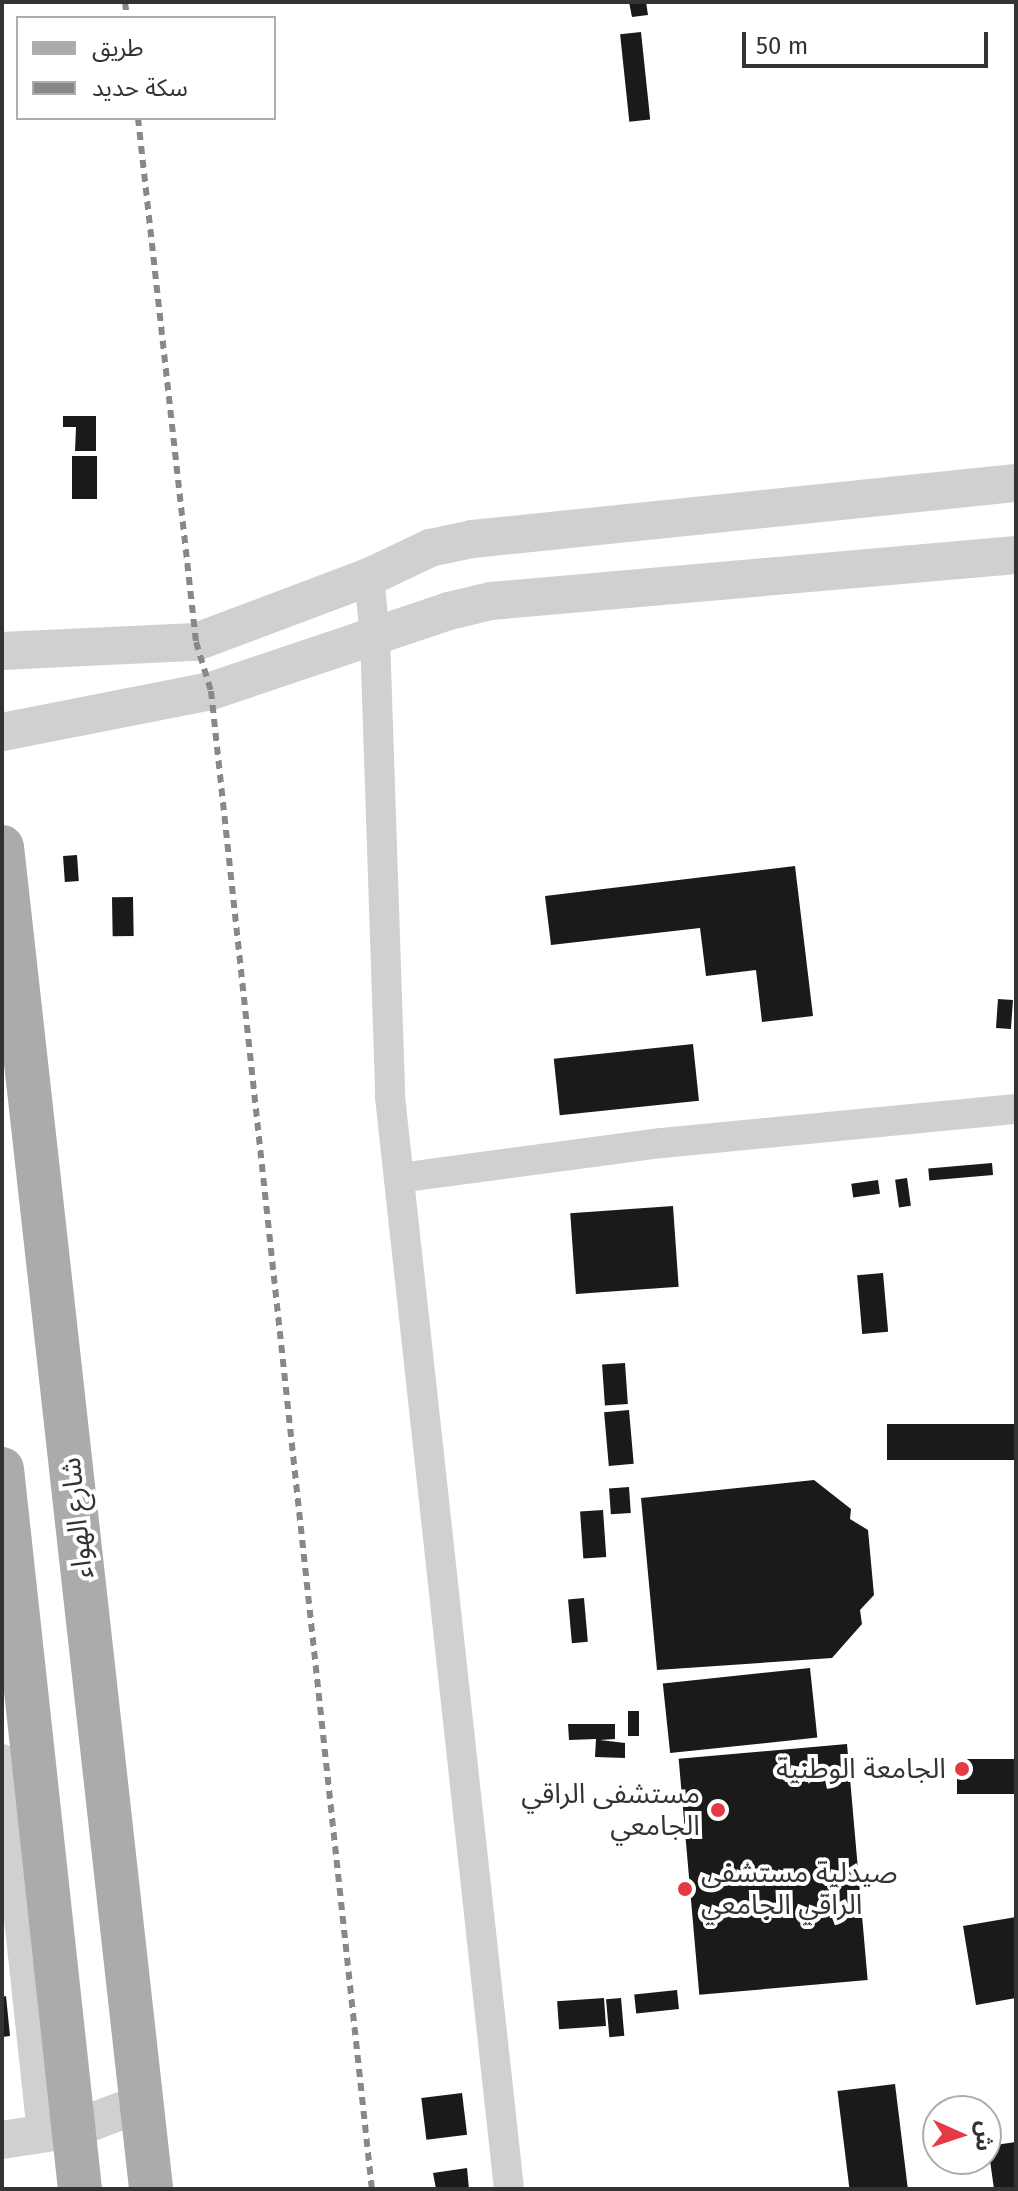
<!DOCTYPE html>
<html>
<head>
<meta charset="utf-8">
<style>
  body { margin:0 }
  #map { position:relative; width:1018px; height:2191px; overflow:hidden; background:#fff; font-family:"Fira Sans","Noto Sans Arabic",sans-serif }
  div>[style] { position:absolute }
  [style*='--x'] { left:calc(var(--x)*1px); top:calc(var(--y)*1px); width:calc(var(--w)*1px); rotate:calc(var(--a)*1deg) }
  .building>* { inset:0; background:#1a1a1a; transform-origin:0 0 }
  .minor>* { height:30px; margin:-15px; padding:0 15px; transform-origin:15px; border-radius:15px; background:#d0d0d0 }
  .tertiary>* { height:38px; margin:-19px; padding:0 19px; transform-origin:19px; border-radius:19px; background:#d0d0d0 }
  .primary>* { height:44px; margin:-22px; padding:0 22px; transform-origin:22px; border-radius:22px; background:#ababab }
  .rail>* { height:6px; margin-top:-3px; transform-origin:0; background:repeating-linear-gradient(90deg,#888 0 8px,transparent 0 14px) }
  .dots>* { width:22px; height:22px; translate:-50% -50%; box-sizing:border-box; border:4px solid #fff; border-radius:50% }
  span { translate:-50% -50%; white-space:nowrap; text-align:center; line-height:1.15; -webkit-text-stroke:8px #fff; paint-order:stroke }
  .street-label { font-size:28px; color:#333 }
  .poi-label { font-size:28px; color:#333 }
  .right { translate:-100% -50%; text-align:right }
  .left { translate:0 -50%; text-align:left }
  .frame { position:absolute; inset:0; border:4px solid #333; pointer-events:none }
  .legend { position:absolute; left:16px; top:16px; width:260px; height:104px; box-sizing:border-box; background:#fff; border:2px solid #adadad; margin:0; padding:10px 14px; list-style:none; font-size:24px; color:#333 }
  .legend li { display:flex; align-items:center; gap:16px; height:40px }
  .legend b { width:40px; border:2px solid #adadad }
  .north { position:absolute; left:922px; top:2095px; width:80px; height:80px; box-sizing:border-box; background:#fff; border:2px solid #adadad; border-radius:50%; rotate:93deg; font-size:22px; font-weight:700; line-height:32px; text-align:center; color:#333 }
  .north::after { content:''; display:block; margin:auto; width:28px; height:36px; background:#e63946; clip-path:polygon(50% 0,100% 100%,50% 72%,0 100%) }
  .scale { position:absolute; left:742px; top:32px; width:246px; height:36px; box-sizing:border-box; border:4px solid #333; border-top:0; padding-left:10px; font-size:24px; line-height:28px; white-space:nowrap; color:#333; -webkit-text-stroke:6px #fff; paint-order:stroke }
</style>
</head>
<body>
<div id="map">
  <div class="building">
    <div style="clip-path:polygon(629px 2px,646px 2px,648px 15px,632px 17px)"></div>
    <div style="left:641px;top:32px;width:88px;height:21px;rotate:84deg"></div>
    <div style="clip-path:polygon(63px 416px,96px 416px,96px 451px,75px 451px,76px 427px,63px 427px)"></div>
    <div style="left:72px;top:456px;width:25px;height:43px"></div>
    <div style="left:77px;top:855px;width:26px;height:14px;rotate:86deg"></div>
    <div style="clip-path:polygon(795px 866px,813px 1016px,762px 1022px,756px 970px,706px 976px,700px 928px,551px 945px,545px 896px)"></div>
    <div style="left:133px;top:897px;width:39px;height:21px;rotate:89deg"></div>
    <div style="left:998px;top:999px;width:15px;height:29px;rotate:4deg"></div>
    <div style="left:693px;top:1044px;width:57px;height:140px;rotate:84deg"></div>
    <div style="left:992px;top:1163px;width:12px;height:64px;rotate:85deg"></div>
    <div style="left:907px;top:1178px;width:28px;height:12px;rotate:82deg"></div>
    <div style="left:878px;top:1180px;width:14px;height:27px;rotate:82deg"></div>
    <div style="left:673px;top:1206px;width:81px;height:103px;rotate:86deg"></div>
    <div style="left:883px;top:1273px;width:59px;height:26px;rotate:85deg"></div>
    <div style="left:625px;top:1363px;width:41px;height:23px;rotate:86deg"></div>
    <div style="left:629px;top:1410px;width:54px;height:25px;rotate:85deg"></div>
    <div style="left:1016px;top:1424px;width:36px;height:129px;rotate:90deg"></div>
    <div style="clip-path:polygon(814px 1480px,851px 1509px,850px 1519px,868px 1530px,874px 1595px,860px 1610px,862px 1624px,832px 1658px,657px 1670px,641px 1498px)"></div>
    <div style="left:629px;top:1487px;width:26px;height:20px;rotate:86deg"></div>
    <div style="left:603px;top:1510px;width:47px;height:23px;rotate:86deg"></div>
    <div style="left:584px;top:1598px;width:44px;height:16px;rotate:85deg"></div>
    <div style="left:810px;top:1668px;width:70px;height:148px;rotate:84deg"></div>
    <div style="left:628px;top:1711px;width:11px;height:25px"></div>
    <div style="clip-path:polygon(568px 1724px,615px 1724px,615px 1739px,600px 1740px,625px 1743px,625px 1758px,595px 1757px,596px 1739px,569px 1740px)"></div>
    <div style="left:847px;top:1744px;width:237px;height:169px;rotate:85deg"></div>
    <div style="left:1016px;top:1759px;width:35px;height:59px;rotate:90deg"></div>
    <div style="clip-path:polygon(1016px 1917px,1016px 1998px,976px 2005px,963px 1926px)"></div>
    <div style="left:677px;top:1990px;width:19px;height:43px;rotate:84deg"></div>
    <div style="clip-path:polygon(6px 1996px,10px 2036px,2px 2037px,2px 1997px)"></div>
    <div style="left:604px;top:1998px;width:28px;height:47px;rotate:86deg"></div>
    <div style="left:621px;top:1998px;width:38px;height:15px;rotate:85deg"></div>
    <div style="left:895px;top:2084px;width:106px;height:58px;rotate:83deg"></div>
    <div style="left:462px;top:2093px;width:42px;height:41px;rotate:83deg"></div>
    <div style="clip-path:polygon(1016px 2142px,1016px 2189px,994px 2189px,988px 2146px)"></div>
    <div style="clip-path:polygon(467px 2168px,469px 2189px,436px 2189px,433px 2173px)"></div>
  </div>
  <div class="minor">
    <div style="--x:369;--y:577;--w:59;--a:84.2"></div>
    <div style="--x:375;--y:636;--w:461;--a:88.1"></div>
    <div style="--x:390;--y:1097;--w:1098;--a:83.78"></div>
    <div style="--x:399;--y:1178;--w:265;--a:-7.6"></div>
    <div style="--x:662;--y:1143;--w:356;--a:-5.5"></div>
    <div style="--x:2;--y:1759;--w:375;--a:83.9"></div>
  </div>
  <div class="tertiary">
    <div style="--x:2;--y:651;--w:194;--a:-2.7"></div>
    <div style="--x:196;--y:642;--w:185;--a:-20.6"></div>
    <div style="--x:369;--y:577;--w:68;--a:-25.4"></div>
    <div style="--x:430;--y:548;--w:43;--a:-12.1"></div>
    <div style="--x:472;--y:539;--w:547;--a:-5.88"></div>
    <div style="--x:2;--y:732;--w:213;--a:-11.1"></div>
    <div style="--x:211;--y:691;--w:251;--a:-18.6"></div>
    <div style="--x:449;--y:611;--w:43;--a:-13.4"></div>
    <div style="--x:491;--y:601;--w:527;--a:-5.01"></div>
    <div style="--x:2;--y:2140;--w:72;--a:-8.8"></div>
    <div style="--x:73;--y:2129;--w:74;--a:-20.6"></div>
  </div>
  <div class="primary">
    <div style="--x:2;--y:847;--w:1350;--a:83.66"></div>
    <div style="--x:2;--y:1469;--w:724;--a:83.82"></div>
  </div>
  <div class="rail">
    <div style="--x:125;--y:2;--w:16;--a:83"></div>
    <div style="--x:138;--y:118;--w:527;--a:83.68"></div>
    <div style="--x:196;--y:642;--w:51;--a:73"></div>
    <div style="--x:211;--y:691;--w:1507;--a:83.87"></div>
  </div>
  <div class="dots">
    <div style="left:962px;top:1769px;background:#e63946"></div>
    <div style="left:718px;top:1810px;background:#e63946"></div>
    <div style="left:685px;top:1889px;background:#e63946"></div>
  </div>
  <div class="street-label">
    <span style="left:77px;top:1518px;rotate:-96deg">شارع الهواء</span>
  </div>
  <div class="poi-label">
    <span class="right" style="left:946px;top:1769px">الجامعة الوطنية</span>
    <span class="right" style="left:700px;top:1810px">مستشفى الراقي<br>الجامعي</span>
    <span class="left" style="left:701px;top:1889px">صيدلية مستشفى<br>الراقي الجامعي</span>
  </div>
  <div class="frame"></div>
  <ul class="legend">
  <li><b style="height:10px;background:#ababab"></b>طريق</li>
  <li><b style="height:10px;background:#888"></b>سكة حديد</li>
  </ul>
  <div class="north">ش</div>
  <div class="scale">50 m</div>
</div>
</body>
</html>
